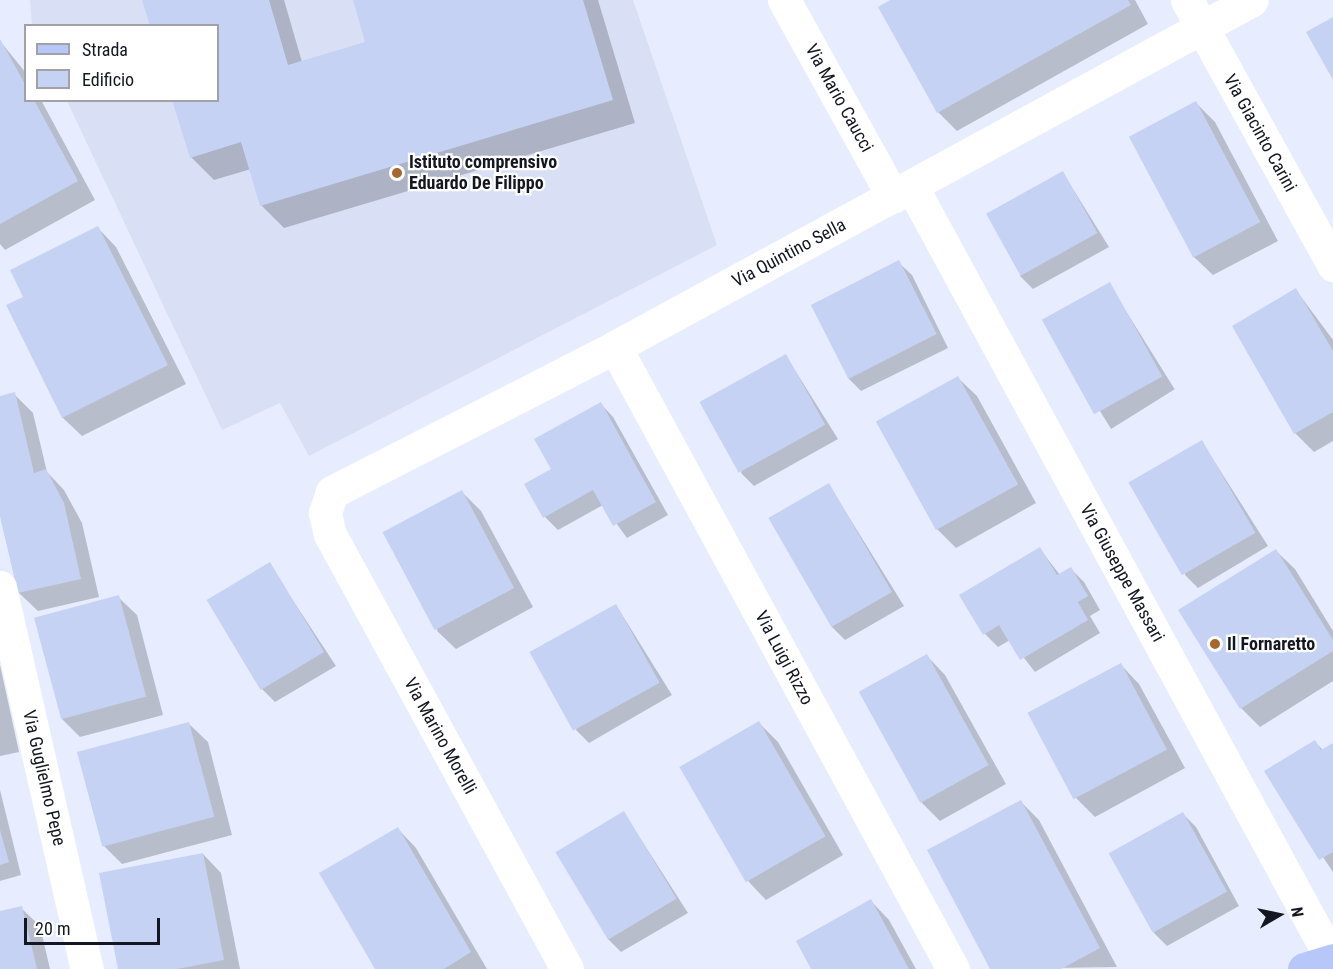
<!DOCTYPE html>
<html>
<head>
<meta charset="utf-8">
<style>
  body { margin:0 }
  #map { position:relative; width:1333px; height:969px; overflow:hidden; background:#e7edfe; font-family:"Roboto Condensed",sans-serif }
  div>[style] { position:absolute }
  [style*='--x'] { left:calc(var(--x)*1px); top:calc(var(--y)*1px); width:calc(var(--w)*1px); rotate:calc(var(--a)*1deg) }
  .built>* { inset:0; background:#d9e0f5 }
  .shadow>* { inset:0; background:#0003; transform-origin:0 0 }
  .building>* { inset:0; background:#c6d2f3; transform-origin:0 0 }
  .minor>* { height:33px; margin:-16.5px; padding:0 16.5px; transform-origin:16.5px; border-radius:16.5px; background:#fff }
  .major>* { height:33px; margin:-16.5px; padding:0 16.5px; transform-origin:16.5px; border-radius:16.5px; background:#b8c7fa }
  .dots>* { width:16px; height:16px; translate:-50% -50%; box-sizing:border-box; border:3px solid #fff; border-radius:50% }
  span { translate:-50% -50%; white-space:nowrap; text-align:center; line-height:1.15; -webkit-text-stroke:4.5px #fff; paint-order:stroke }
  .street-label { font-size:18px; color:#141721 }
  .poi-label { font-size:18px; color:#141721; font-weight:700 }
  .left { translate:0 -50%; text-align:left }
  .legend { position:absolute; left:24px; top:24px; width:195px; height:78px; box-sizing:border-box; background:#fff; border:2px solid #a1a2a6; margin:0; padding:8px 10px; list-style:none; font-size:18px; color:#141721 }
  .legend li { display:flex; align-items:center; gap:12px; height:30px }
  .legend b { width:30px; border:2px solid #a1a2a6 }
  .north { position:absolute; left:1249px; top:885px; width:60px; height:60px; -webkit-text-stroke:4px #fff; paint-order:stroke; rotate:81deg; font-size:16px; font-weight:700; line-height:24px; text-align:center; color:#141721 }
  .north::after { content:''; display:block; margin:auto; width:21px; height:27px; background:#141721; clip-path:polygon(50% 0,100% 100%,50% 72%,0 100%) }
  .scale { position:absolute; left:24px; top:918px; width:136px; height:27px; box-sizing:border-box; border:3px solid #141721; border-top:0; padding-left:8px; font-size:18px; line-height:21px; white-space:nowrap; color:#141721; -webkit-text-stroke:4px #fff; paint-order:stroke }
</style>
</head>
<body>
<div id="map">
  <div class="built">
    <div style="clip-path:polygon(30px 0,633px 0,717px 245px,309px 456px,280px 403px,222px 430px,67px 101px,218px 100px,218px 26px,32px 26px)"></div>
  </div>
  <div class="shadow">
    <div style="clip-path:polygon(144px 0,284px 0,302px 62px,367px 43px,354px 0,598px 0,635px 123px,284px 228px,261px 205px,251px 169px,214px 180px,191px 157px,218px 100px,218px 26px)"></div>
    <div style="clip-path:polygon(893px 0,1135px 0,1148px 24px,957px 131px,938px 112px)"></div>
    <div style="clip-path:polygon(0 41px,26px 73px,26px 100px,41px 100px,95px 200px,5px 250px,0 244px)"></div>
    <div style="clip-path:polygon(1196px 103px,1215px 122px,1278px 241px,1213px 275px,1194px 257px)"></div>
    <div style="clip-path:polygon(1063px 173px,1109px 247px,1033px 289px,1020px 276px)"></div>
    <div style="clip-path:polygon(98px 228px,116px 247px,186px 384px,82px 436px,63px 418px,8px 306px,25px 297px)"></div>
    <div style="clip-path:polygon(898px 262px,912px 275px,948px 348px,861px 391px,848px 378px)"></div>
    <div style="left:1109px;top:284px;width:124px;height:75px;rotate:58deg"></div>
    <div style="clip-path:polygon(1296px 290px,1333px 340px,1333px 441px,1314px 452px,1295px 433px)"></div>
    <div style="clip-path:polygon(786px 356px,838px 439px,754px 486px,741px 473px)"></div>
    <div style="clip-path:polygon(958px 378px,977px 396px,1036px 503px,956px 548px,937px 529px)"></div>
    <div style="clip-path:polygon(14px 394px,33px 413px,47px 472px,64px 490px,82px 523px,99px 597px,38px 611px,19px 593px,0 511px,0 397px)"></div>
    <div style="clip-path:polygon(600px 403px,613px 417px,668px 515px,627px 538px,603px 505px,558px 530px,545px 517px,553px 470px)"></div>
    <div style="clip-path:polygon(1202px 442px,1268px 546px,1198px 588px,1185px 575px)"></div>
    <div style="clip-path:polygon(829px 485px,904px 606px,845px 640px,832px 627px)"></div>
    <div style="clip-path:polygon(462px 492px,481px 511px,533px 607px,456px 649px,437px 631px)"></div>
    <div style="clip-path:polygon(1040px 549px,1060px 575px,1071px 569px,1084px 582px,1100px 610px,1090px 616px,1100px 633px,1035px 672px,1010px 640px,998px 647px,985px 634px,962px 595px)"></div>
    <div style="clip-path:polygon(1276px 551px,1295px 569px,1333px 631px,1333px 681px,1260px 727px,1241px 708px)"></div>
    <div style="clip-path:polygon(269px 564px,336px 666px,275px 702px,262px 689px)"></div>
    <div style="clip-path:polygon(118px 597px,137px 615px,163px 715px,80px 737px,61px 718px)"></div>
    <div style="clip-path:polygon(616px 605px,672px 695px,589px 743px,576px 730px)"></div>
    <div style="clip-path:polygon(927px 656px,945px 675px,1006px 784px,940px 821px,922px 803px)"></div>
    <div style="clip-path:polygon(0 665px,19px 752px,0 756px)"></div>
    <div style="clip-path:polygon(1121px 665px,1139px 684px,1185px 768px,1095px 817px,1076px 798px,1031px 715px)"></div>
    <div style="clip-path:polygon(759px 723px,778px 742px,843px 855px,766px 900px,748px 881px,682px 768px)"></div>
    <div style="clip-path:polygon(189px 724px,208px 742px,232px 835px,122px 864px,103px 845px)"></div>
    <div style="clip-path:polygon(1315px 742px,1324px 751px,1333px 745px,1333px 872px,1266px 772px)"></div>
    <div style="clip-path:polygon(0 790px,21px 875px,0 881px)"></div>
    <div style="clip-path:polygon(1021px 802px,1039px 820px,1117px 967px,992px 969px)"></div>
    <div style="clip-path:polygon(624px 813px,688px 913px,621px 952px,608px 939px)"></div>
    <div style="clip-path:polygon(1183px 814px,1196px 827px,1239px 906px,1167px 946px,1154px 933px)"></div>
    <div style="clip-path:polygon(398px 829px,416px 848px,487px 969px,377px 969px)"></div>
    <div style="clip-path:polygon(203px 854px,221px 873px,240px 969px,119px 969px)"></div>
    <div style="clip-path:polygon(871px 901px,889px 920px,916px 969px,812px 969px)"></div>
    <div style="clip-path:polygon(21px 908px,40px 926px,50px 969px,0 969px,0 913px)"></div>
  </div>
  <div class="building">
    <div style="clip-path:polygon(142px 0,269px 0,288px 65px,365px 42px,353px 0,583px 0,613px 100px,260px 206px,241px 142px,190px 158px,172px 100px,218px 100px,218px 26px,150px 26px)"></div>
    <div style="clip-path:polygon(890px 0,1128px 0,1131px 5px,937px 113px,878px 7px)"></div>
    <div style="clip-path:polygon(1333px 17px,1333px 80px,1306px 32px)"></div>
    <div style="clip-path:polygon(0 39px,26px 86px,26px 100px,34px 100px,78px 181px,0 224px)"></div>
    <div style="left:1196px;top:101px;width:137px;height:76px;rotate:62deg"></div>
    <div style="left:1063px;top:171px;width:71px;height:88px;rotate:61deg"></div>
    <div style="clip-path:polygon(98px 226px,168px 365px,62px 418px,6px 305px,23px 297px,10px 270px)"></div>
    <div style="left:899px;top:260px;width:83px;height:99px;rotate:63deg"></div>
    <div style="left:1110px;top:282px;width:108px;height:78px;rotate:61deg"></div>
    <div style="clip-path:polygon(1296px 288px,1333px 351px,1333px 412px,1294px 434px,1232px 326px)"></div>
    <div style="left:786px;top:354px;width:81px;height:99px;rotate:61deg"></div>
    <div style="left:958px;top:376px;width:124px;height:94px;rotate:61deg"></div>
    <div style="clip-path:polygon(15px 392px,34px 473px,46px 469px,64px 503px,81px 579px,18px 593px,0 517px,0 396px)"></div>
    <div style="clip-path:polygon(601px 402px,656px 502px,613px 526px,593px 490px,543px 518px,524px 484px,551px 469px,534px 439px)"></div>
    <div style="left:1202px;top:440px;width:107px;height:85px;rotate:60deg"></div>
    <div style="left:829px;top:483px;width:126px;height:70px;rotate:60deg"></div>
    <div style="left:462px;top:490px;width:111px;height:90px;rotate:62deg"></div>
    <div style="clip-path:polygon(1040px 547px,1057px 575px,1071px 567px,1088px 596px,1078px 602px,1088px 620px,1020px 660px,999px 625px,983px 635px,959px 595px)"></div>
    <div style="clip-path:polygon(1276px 549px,1333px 640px,1333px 651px,1240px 709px,1178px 610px)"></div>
    <div style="left:270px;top:562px;width:105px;height:74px;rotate:59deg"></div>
    <div style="left:119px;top:595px;width:105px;height:88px;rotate:75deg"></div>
    <div style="left:616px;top:604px;width:90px;height:99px;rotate:61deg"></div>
    <div style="left:927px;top:654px;width:127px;height:78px;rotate:61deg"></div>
    <div style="left:1121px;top:663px;width:98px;height:106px;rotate:62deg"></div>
    <div style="left:759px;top:721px;width:133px;height:92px;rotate:60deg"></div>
    <div style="left:189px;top:722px;width:98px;height:116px;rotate:75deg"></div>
    <div style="clip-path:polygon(1315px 740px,1321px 750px,1333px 743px,1333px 852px,1319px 860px,1264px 771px)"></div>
    <div style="clip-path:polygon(1021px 800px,1100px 948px,1061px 969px,990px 969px,927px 850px)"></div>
    <div style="left:624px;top:811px;width:102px;height:80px;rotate:59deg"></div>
    <div style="left:1183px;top:812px;width:91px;height:85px;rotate:61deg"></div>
    <div style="clip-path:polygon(398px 827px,471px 952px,444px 969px,375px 969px,319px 873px)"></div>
    <div style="clip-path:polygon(0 830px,9px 862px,0 865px)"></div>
    <div style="clip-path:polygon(203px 853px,224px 960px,177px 969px,118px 969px,99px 873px)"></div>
    <div style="clip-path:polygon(871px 899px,909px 969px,811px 969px,796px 941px)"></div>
    <div style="clip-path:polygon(22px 906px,37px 969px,0 969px,0 911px)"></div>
  </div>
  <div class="minor">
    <div style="--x:784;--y:0;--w:225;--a:61"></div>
    <div style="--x:1187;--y:0;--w:303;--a:61.1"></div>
    <div style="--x:912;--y:187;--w:880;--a:61.48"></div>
    <div style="--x:615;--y:347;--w:708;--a:61.48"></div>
    <div style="--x:0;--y:587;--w:392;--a:77.2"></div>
    <div style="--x:567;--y:969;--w:494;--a:-118.6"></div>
    <div style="--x:330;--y:535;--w:23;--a:-103"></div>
    <div style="--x:325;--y:513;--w:22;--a:-72"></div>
    <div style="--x:332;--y:492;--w:318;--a:-27.1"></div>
    <div style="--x:615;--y:347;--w:725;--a:-28.58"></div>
  </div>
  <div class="major">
    <div style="--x:1304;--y:969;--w:30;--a:-17"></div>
  </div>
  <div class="dots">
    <div style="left:397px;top:173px;background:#a6672e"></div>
    <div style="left:1215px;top:644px;background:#a6672e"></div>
  </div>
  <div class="street-label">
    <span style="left:839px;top:98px;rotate:61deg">Via Mario Caucci</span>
    <span style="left:1260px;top:133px;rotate:61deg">Via Giacinto Carini</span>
    <span style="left:789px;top:253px;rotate:-28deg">Via Quintino Sella</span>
    <span style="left:1122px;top:573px;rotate:61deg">Via Giuseppe Massari</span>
    <span style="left:784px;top:658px;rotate:62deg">Via Luigi Rizzo</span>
    <span style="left:440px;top:736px;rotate:61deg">Via Marino Morelli</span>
    <span style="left:44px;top:778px;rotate:77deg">Via Guglielmo Pepe</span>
  </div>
  <div class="poi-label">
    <span class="left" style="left:409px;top:173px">Istituto comprensivo<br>Eduardo De Filippo</span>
    <span class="left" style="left:1227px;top:644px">Il Fornaretto</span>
  </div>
  <ul class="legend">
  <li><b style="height:8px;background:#b8c7fa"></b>Strada</li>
  <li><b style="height:16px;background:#c6d2f3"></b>Edificio</li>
  </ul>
  <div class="north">N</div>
  <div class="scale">20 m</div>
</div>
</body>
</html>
